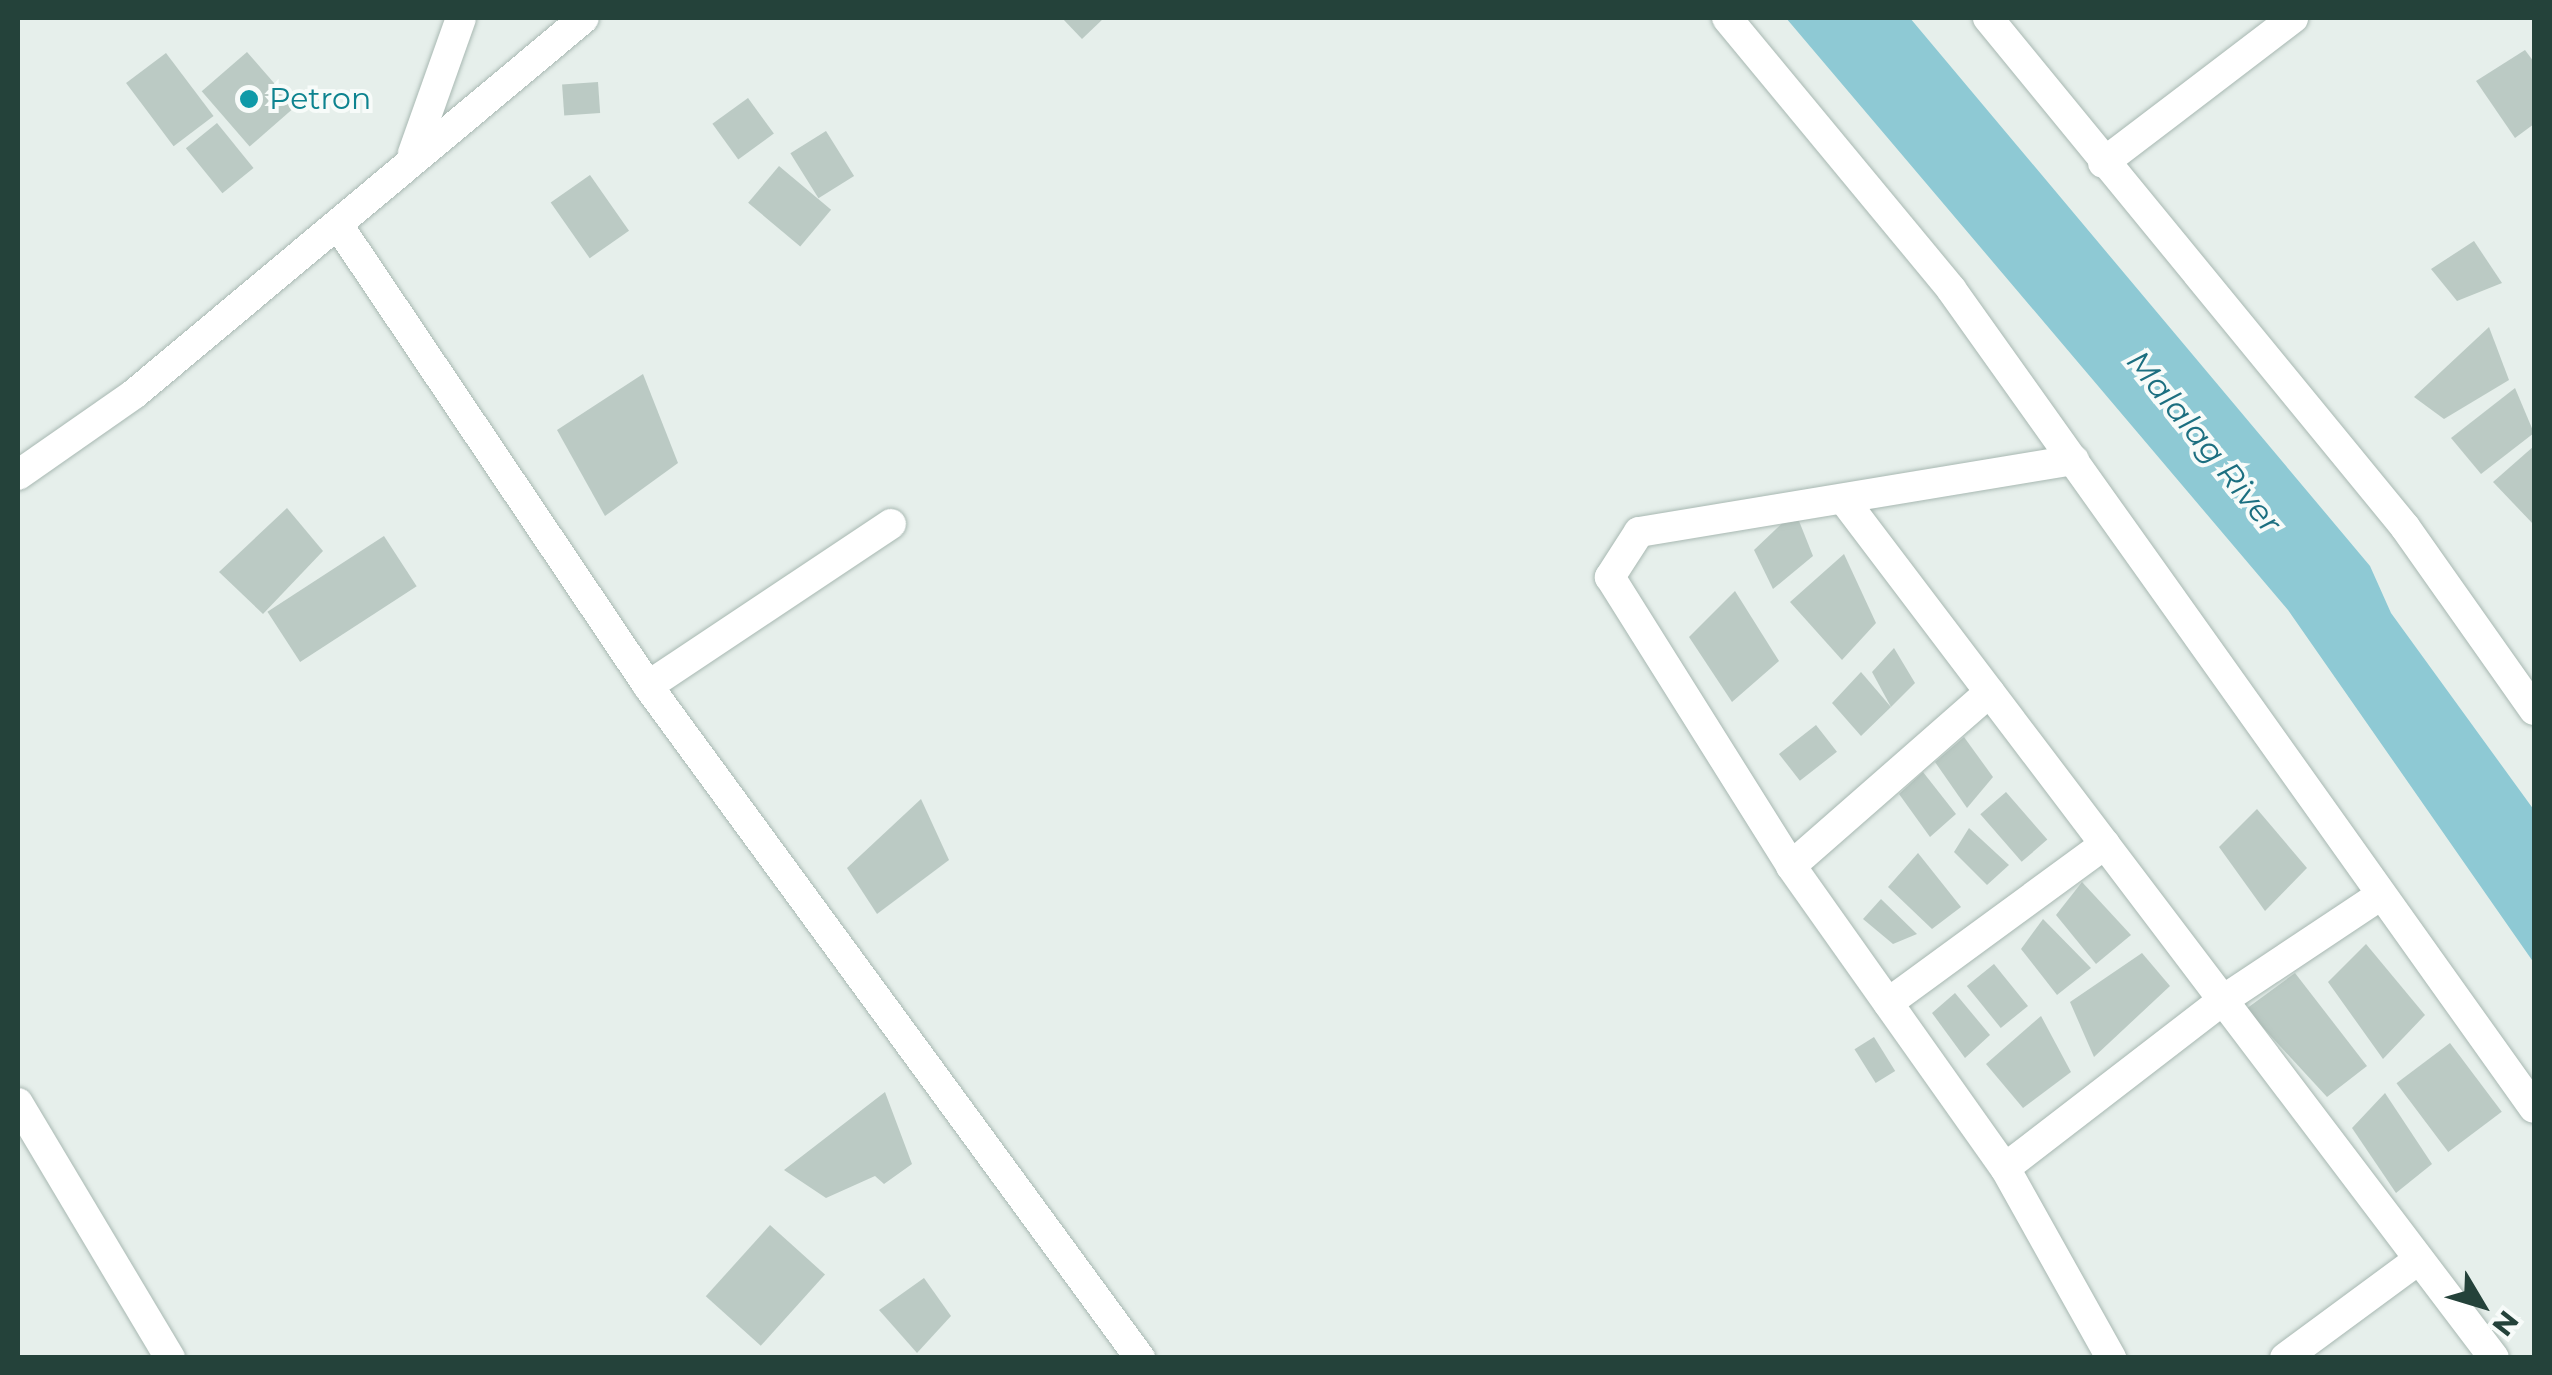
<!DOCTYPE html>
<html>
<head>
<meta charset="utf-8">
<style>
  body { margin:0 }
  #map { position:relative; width:2552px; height:1375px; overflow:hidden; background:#e6efeb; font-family:Montserrat,sans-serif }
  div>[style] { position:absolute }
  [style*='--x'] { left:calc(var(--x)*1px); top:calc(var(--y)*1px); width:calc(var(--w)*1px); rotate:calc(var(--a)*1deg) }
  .water>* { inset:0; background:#8ec9d4 }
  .building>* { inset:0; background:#bbcac4; transform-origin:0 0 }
  .roads { filter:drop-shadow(0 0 2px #a8b8b2) drop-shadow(0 0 2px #a8b8b2) }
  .minor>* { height:30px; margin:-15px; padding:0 15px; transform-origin:15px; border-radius:15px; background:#fff }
  .dots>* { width:28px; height:28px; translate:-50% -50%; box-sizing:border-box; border:5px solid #f7fbf9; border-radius:50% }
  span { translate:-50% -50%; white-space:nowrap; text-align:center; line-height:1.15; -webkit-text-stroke:8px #f7fbf9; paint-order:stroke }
  .culture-label { font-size:30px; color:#0d838f }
  .left { translate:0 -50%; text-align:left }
  .water-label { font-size:32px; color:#1c6f80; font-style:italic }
  .frame { position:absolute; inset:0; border:20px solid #24423a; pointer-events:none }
  .north { position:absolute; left:2432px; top:1255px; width:100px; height:100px; -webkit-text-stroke:8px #f7fbf9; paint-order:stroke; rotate:128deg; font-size:28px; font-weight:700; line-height:40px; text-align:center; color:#24423a }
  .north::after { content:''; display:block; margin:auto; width:35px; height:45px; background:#24423a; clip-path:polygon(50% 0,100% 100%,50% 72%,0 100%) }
</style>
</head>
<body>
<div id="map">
  <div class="water">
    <div style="clip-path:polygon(1786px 18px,1910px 18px,2370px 566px,2391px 613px,2534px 810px,2534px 963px,2288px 610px)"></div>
  </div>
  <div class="building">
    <div style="clip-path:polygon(1062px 18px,1104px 18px,1082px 39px)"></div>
    <div style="clip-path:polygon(2525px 50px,2534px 62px,2534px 124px,2515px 138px,2476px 81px)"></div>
    <div style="left:247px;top:52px;width:73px;height:60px;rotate:49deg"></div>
    <div style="left:166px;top:53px;width:79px;height:50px;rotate:53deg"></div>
    <div style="left:598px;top:82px;width:31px;height:36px;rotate:86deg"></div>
    <div style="left:748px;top:98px;width:44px;height:44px;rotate:54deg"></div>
    <div style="left:217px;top:123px;width:58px;height:40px;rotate:51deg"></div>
    <div style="left:826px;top:131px;width:53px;height:42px;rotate:58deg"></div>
    <div style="left:779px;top:166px;width:68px;height:48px;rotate:40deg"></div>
    <div style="left:590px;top:175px;width:68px;height:48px;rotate:55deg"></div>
    <div style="clip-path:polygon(2474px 241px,2502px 283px,2457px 301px,2431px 269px)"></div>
    <div style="clip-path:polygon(2489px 327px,2509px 380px,2444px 419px,2414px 397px)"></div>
    <div style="clip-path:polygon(643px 374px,678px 463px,605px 516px,557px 430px)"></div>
    <div style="clip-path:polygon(2515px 388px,2534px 433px,2481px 474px,2451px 438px)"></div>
    <div style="clip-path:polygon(2534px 446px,2534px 525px,2493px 482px)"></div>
    <div style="clip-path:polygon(287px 508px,323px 551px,263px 614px,219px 572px)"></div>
    <div style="clip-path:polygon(1795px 511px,1813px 556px,1773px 589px,1754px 550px)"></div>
    <div style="left:384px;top:536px;width:60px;height:139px;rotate:57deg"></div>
    <div style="clip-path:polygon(1844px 554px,1876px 623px,1842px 660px,1790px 602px)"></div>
    <div style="clip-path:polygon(1735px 591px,1779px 661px,1732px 702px,1689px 637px)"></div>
    <div style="clip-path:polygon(1894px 648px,1915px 683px,1891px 707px,1872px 672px)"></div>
    <div style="clip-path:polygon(1861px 672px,1891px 707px,1861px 736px,1832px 703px)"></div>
    <div style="left:1816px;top:725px;width:34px;height:47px;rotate:52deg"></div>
    <div style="clip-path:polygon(1964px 737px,1993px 777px,1967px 808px,1935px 762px)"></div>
    <div style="clip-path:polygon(1923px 772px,1956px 814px,1930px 837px,1899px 794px)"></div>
    <div style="left:2006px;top:792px;width:63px;height:34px;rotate:49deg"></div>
    <div style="clip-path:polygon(921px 799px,949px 860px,877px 914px,847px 868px)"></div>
    <div style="clip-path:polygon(2257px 809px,2307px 868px,2265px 911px,2219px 847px)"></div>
    <div style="clip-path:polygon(1969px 828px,2009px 865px,1987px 885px,1954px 852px)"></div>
    <div style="clip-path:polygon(1918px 853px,1961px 907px,1932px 929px,1888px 887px)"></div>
    <div style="clip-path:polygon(2082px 882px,2131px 935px,2096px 964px,2056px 915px)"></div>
    <div style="clip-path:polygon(1881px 899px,1917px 934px,1893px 944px,1863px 919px)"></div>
    <div style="clip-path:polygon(2043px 919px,2091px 968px,2057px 995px,2021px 949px)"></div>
    <div style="clip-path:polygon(2366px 944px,2425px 1015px,2383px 1059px,2328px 982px)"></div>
    <div style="clip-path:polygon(2142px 953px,2170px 986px,2094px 1057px,2070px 1002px)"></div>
    <div style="left:1994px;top:964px;width:54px;height:35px;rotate:51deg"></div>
    <div style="clip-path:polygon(2295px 973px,2367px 1066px,2327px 1097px,2246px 1009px)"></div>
    <div style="clip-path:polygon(1955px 993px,1990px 1035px,1965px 1058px,1932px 1013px)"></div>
    <div style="clip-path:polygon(2041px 1016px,2071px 1072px,2023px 1108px,1986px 1064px)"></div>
    <div style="left:1874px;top:1037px;width:40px;height:23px;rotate:58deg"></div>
    <div style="left:2450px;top:1043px;width:86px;height:67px;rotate:53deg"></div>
    <div style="clip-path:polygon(885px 1092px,912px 1164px,884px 1184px,875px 1176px,826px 1198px,784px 1170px)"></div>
    <div style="clip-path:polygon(2385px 1093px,2432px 1164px,2396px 1193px,2352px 1128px)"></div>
    <div style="left:770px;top:1225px;width:74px;height:96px;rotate:42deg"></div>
    <div style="clip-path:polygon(924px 1278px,951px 1316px,917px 1353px,879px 1310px)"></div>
  </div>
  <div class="roads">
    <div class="minor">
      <div style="--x:1727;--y:18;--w:352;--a:50.4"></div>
      <div style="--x:1951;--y:289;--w:1005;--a:54.56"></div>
      <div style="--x:1988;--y:18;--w:658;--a:50.67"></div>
      <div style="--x:2405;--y:527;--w:224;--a:54.8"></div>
      <div style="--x:413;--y:153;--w:143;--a:-70.4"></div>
      <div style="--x:2103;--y:163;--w:239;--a:-37.3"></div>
      <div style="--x:338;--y:225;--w:556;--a:56.08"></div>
      <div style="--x:648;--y:686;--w:833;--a:53.79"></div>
      <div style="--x:2074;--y:460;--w:441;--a:170.6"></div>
      <div style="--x:1639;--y:532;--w:54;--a:122.8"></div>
      <div style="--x:1610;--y:577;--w:341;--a:57.9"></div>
      <div style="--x:1791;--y:866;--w:370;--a:54.7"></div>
      <div style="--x:2005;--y:1168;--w:218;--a:60.8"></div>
      <div style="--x:18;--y:475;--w:141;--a:-34.9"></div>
      <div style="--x:134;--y:394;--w:586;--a:-39.88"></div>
      <div style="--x:1844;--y:500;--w:1076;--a:52.85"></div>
      <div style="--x:648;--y:686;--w:292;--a:-33.7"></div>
      <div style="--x:1791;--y:866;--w:264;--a:-41.2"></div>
      <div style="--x:1888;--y:1003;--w:269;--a:-36.2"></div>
      <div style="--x:18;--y:1103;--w:297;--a:59.2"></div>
      <div style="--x:2005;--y:1168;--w:275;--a:-37.6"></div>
      <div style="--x:2223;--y:1000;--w:186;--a:-33.6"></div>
      <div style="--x:2285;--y:1358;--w:165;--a:-36.4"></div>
    </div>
  </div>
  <div class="dots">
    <div style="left:249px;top:99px;background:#0f9aa8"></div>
  </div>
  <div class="culture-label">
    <span class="left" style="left:269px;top:99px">Petron</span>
  </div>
  <div class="water-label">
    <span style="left:2204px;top:442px;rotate:51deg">Malalag River</span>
  </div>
  <div class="frame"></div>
  <div class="north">N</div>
</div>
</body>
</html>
